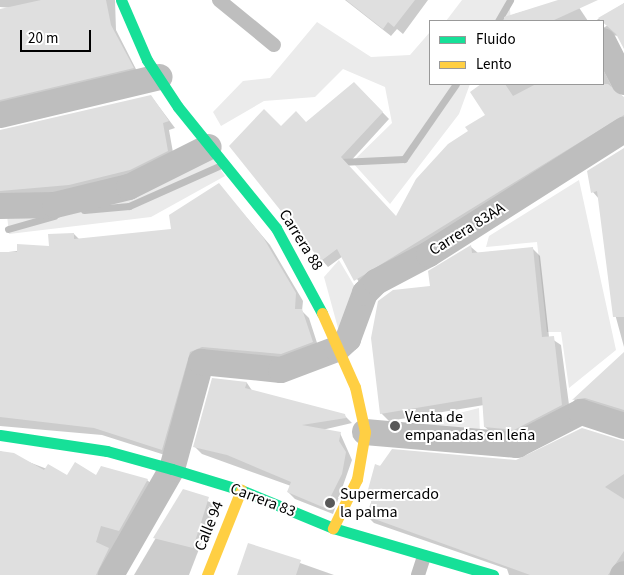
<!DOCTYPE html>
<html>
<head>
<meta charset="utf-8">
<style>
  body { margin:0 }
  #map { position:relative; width:624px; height:575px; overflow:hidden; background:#fff; font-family:"Source Sans 3",sans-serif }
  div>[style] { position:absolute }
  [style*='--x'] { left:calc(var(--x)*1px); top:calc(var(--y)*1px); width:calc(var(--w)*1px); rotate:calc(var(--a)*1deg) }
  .green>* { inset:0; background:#ebebeb }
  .shadow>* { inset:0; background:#0003 }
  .stream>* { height:7px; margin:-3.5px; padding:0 3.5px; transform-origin:3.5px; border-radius:3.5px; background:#bebebe }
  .building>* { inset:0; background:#dfdfdf }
  .lane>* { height:14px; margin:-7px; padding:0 7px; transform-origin:7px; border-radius:7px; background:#bebebe }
  .street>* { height:26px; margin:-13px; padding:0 13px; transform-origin:13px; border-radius:13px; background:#bebebe }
  .fast>* { height:11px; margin:-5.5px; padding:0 5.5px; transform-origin:5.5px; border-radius:5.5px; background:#16e098 }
  .slow>* { height:11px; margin:-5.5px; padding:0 5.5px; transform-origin:5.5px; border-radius:5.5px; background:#ffcf43 }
  .dots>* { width:14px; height:14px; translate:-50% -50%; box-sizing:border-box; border:2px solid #fff; border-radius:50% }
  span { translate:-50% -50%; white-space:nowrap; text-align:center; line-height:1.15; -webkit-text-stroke:4px #fff; paint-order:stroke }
  .street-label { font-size:16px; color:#000 }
  .poi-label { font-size:16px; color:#000 }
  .left { translate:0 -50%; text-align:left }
  .legend { position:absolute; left:429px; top:20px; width:175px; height:65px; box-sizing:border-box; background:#fff; border:1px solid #999; margin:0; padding:6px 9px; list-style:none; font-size:15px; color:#000 }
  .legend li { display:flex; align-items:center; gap:10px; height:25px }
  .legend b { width:25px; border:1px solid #999 }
  .scale { position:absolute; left:20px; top:30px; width:71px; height:22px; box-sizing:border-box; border:2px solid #000; border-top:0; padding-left:6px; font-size:15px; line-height:18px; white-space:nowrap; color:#000; -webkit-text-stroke:4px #fff; paint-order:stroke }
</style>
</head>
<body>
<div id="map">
  <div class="green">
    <div style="clip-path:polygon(462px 0,509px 0,511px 21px,446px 21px)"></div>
    <div style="clip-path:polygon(317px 22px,371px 57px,410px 55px,430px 32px,430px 84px,470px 84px,459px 114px,390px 204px,352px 162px,392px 123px,385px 87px,343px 69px,315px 97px,264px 101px,221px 126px,213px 112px,243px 81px,270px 78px)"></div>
    <div style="clip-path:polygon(211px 156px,225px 176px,151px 217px,9px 234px,7px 215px)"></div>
    <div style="clip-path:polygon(579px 180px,616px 350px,569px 388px,561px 332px,547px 332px,537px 242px,486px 247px,489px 236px)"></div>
    <div style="clip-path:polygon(339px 260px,355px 287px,341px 339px,324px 277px)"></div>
    <div style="clip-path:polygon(479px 408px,480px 434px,416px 424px)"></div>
  </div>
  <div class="shadow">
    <div style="clip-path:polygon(0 0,115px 0,116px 30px,139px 75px,0 110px,0 11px,12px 8px,0 7px)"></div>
    <div style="clip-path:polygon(345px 0,428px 0,403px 34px,397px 29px,391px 36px)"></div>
    <div style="clip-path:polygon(562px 0,574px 0,588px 21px,516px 21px,515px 14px)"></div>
    <div style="clip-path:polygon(623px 4px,624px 3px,624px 48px,619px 36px,603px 34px,603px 28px,610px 24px,595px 21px)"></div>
    <div style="clip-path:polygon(603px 69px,615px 93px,624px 98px,624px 123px,362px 287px,343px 256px,328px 267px,322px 260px,281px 128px,306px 123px,354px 83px,389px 119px,347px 165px,397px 218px,486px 115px,471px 92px,483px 84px,603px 84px)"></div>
    <div style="clip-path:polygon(151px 96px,175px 128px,169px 130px,174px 158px,115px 182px,56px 197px,0 200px,0 131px)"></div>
    <div style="clip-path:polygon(624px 149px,624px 347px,612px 303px,599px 199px,593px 192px)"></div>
    <div style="clip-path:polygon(219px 185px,270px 245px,303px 301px,302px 311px,309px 318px,319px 349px,288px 360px,210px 353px,168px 456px,102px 435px,0 426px,0 253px,50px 247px,74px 234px,80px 240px,172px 230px)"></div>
    <div style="clip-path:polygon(471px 247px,478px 253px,532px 248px,540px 256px,549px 337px,561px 345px,570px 412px,522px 437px,493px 434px,485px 427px,484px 405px,389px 421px,381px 413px,431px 287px)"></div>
    <div style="clip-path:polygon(624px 354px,624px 414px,579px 406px,574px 400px)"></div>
    <div style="clip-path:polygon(213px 380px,247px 383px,253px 392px,344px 415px,352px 423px,322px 430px,340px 433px,352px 460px,333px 514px,295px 499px,288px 492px,291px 486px,202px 454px,195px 447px)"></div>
    <div style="clip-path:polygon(624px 441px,624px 565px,617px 575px,509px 575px,507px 569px,374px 523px,367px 516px,372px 502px,367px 497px,376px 466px,516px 461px)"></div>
    <div style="clip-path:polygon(0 451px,68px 477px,147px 480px,154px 486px,103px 575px,0 575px)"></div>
    <div style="clip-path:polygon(184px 490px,216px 505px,189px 575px,134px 575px)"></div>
    <div style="clip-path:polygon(249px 545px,334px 575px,239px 575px)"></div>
  </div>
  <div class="stream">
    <div style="--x:498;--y:21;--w:24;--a:-60"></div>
    <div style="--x:340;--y:162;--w:64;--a:-2.7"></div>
    <div style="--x:404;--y:159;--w:91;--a:-55.3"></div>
    <div style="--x:84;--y:210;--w:45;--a:-5.1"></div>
    <div style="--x:129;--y:206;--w:98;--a:-24"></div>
    <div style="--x:8;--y:229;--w:48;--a:-15.8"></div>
  </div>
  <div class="building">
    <div style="clip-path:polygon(41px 0,106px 0,111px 25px,134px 68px,0 100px,0 9px)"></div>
    <div style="clip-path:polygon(346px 0,415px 0,394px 27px,388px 22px,383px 29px)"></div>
    <div style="clip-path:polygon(558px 0,598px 0,552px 21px,504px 21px,504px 17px)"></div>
    <div style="clip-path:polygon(624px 3px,624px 49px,616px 34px,598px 18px)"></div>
    <div style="clip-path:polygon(354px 82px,383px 112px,341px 157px,396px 216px,416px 179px,448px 144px,468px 131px,465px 127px,485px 115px,470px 92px,481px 84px,505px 84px,513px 96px,536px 84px,608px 84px,624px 97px,624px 115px,354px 281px,337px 249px,321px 261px,229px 146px,264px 109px,281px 126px,296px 111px,306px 122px)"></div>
    <div style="clip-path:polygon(151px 95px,169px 121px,163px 123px,168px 151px,130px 170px,69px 185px,0 191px,0 130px)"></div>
    <div style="clip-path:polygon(624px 148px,624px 317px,613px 317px,597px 191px,591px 193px,587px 171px)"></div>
    <div style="clip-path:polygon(219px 183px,263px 237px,296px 293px,295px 309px,302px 309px,313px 342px,281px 354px,202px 347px,190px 352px,162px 450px,94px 428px,0 417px,0 252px,17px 252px,17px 244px,49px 246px,48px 234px,74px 233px,74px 239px,171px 229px,169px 215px)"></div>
    <div style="clip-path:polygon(471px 245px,472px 253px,533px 247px,542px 337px,554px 336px,562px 405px,514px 430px,484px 427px,482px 397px,380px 414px,371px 338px,378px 301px,393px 290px,430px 286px,428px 271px)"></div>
    <div style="clip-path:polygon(624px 352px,624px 410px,585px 398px,572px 400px)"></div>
    <div style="clip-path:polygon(212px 378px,247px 382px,245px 388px,345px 414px,346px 418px,302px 425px,341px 432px,339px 441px,346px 452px,342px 474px,325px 508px,287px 492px,291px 482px,227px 455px,193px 447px)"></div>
    <div style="clip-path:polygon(582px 428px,624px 441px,624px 474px,605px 487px,624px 499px,624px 551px,608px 575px,530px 575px,366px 516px,374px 494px,366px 497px,375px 464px,380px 466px,392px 449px,516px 460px)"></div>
    <div style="clip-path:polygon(0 451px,14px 453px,44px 470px,48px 464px,67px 475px,75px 462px,96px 475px,101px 466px,148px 479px,119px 531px,101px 526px,96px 542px,109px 548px,96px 575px,0 575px)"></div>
    <div style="clip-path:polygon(183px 489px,209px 497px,193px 548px,153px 538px)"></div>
    <div style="clip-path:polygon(248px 543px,301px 560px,296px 575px,237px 575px)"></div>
  </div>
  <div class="lane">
    <div style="--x:219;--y:0;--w:71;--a:39.3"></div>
    <div style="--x:418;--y:575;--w:19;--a:-72"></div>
  </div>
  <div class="street">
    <div style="--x:603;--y:41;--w:46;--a:62.9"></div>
    <div style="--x:0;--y:115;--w:164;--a:-13.4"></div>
    <div style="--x:0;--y:206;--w:55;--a:-1"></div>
    <div style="--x:55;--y:205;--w:76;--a:-13.7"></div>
    <div style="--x:129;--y:187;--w:89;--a:-26.6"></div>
    <div style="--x:365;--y:432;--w:153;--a:4.9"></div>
    <div style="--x:517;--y:445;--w:72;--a:-27.3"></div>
    <div style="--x:581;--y:412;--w:45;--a:18"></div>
    <div style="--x:111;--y:575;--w:122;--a:-60.1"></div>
    <div style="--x:172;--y:469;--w:111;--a:-74.8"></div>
    <div style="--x:201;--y:362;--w:80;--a:5.7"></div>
    <div style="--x:281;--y:370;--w:60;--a:-20.6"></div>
    <div style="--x:337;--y:349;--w:15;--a:-42"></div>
    <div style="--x:348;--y:339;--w:49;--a:-69.7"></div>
    <div style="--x:365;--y:293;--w:16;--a:-45"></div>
    <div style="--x:376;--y:282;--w:60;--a:-27.8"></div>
    <div style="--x:429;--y:254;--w:231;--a:-32.5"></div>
    <div style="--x:623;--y:575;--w:1;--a:-45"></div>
  </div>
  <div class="fast">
    <div style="--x:121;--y:0;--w:65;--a:66.6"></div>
    <div style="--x:147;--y:60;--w:56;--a:56.6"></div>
    <div style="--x:178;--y:107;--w:156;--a:51"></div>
    <div style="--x:276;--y:228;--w:97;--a:61.6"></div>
    <div style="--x:0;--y:435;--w:108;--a:8.5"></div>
    <div style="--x:107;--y:451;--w:67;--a:15.5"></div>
    <div style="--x:172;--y:469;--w:72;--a:16.9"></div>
    <div style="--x:241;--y:490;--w:100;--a:22.4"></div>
    <div style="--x:333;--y:528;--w:167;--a:16.4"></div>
  </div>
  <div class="slow">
    <div style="--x:322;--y:313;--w:81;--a:66"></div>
    <div style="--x:355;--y:387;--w:46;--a:77.5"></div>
    <div style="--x:365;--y:432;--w:48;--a:99.7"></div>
    <div style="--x:357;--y:479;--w:55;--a:116.1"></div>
    <div style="--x:207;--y:575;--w:92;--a:-68.2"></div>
  </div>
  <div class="dots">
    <div style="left:395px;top:426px;background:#595959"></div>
    <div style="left:330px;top:503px;background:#595959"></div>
  </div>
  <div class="street-label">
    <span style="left:467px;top:229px;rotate:-32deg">Carrera 83AA</span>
    <span style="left:301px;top:240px;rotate:58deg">Carrera 88</span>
    <span style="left:263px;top:500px;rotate:21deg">Carrera 83</span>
    <span style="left:209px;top:526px;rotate:-68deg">Calle 94</span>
  </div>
  <div class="poi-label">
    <span class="left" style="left:405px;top:426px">Venta de<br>empanadas en leña</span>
    <span class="left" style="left:340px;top:503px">Supermercado<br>la palma</span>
  </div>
  <ul class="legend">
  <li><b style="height:6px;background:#16e098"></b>Fluido</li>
  <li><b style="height:6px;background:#ffcf43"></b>Lento</li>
  </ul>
  <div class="scale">20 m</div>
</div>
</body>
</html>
